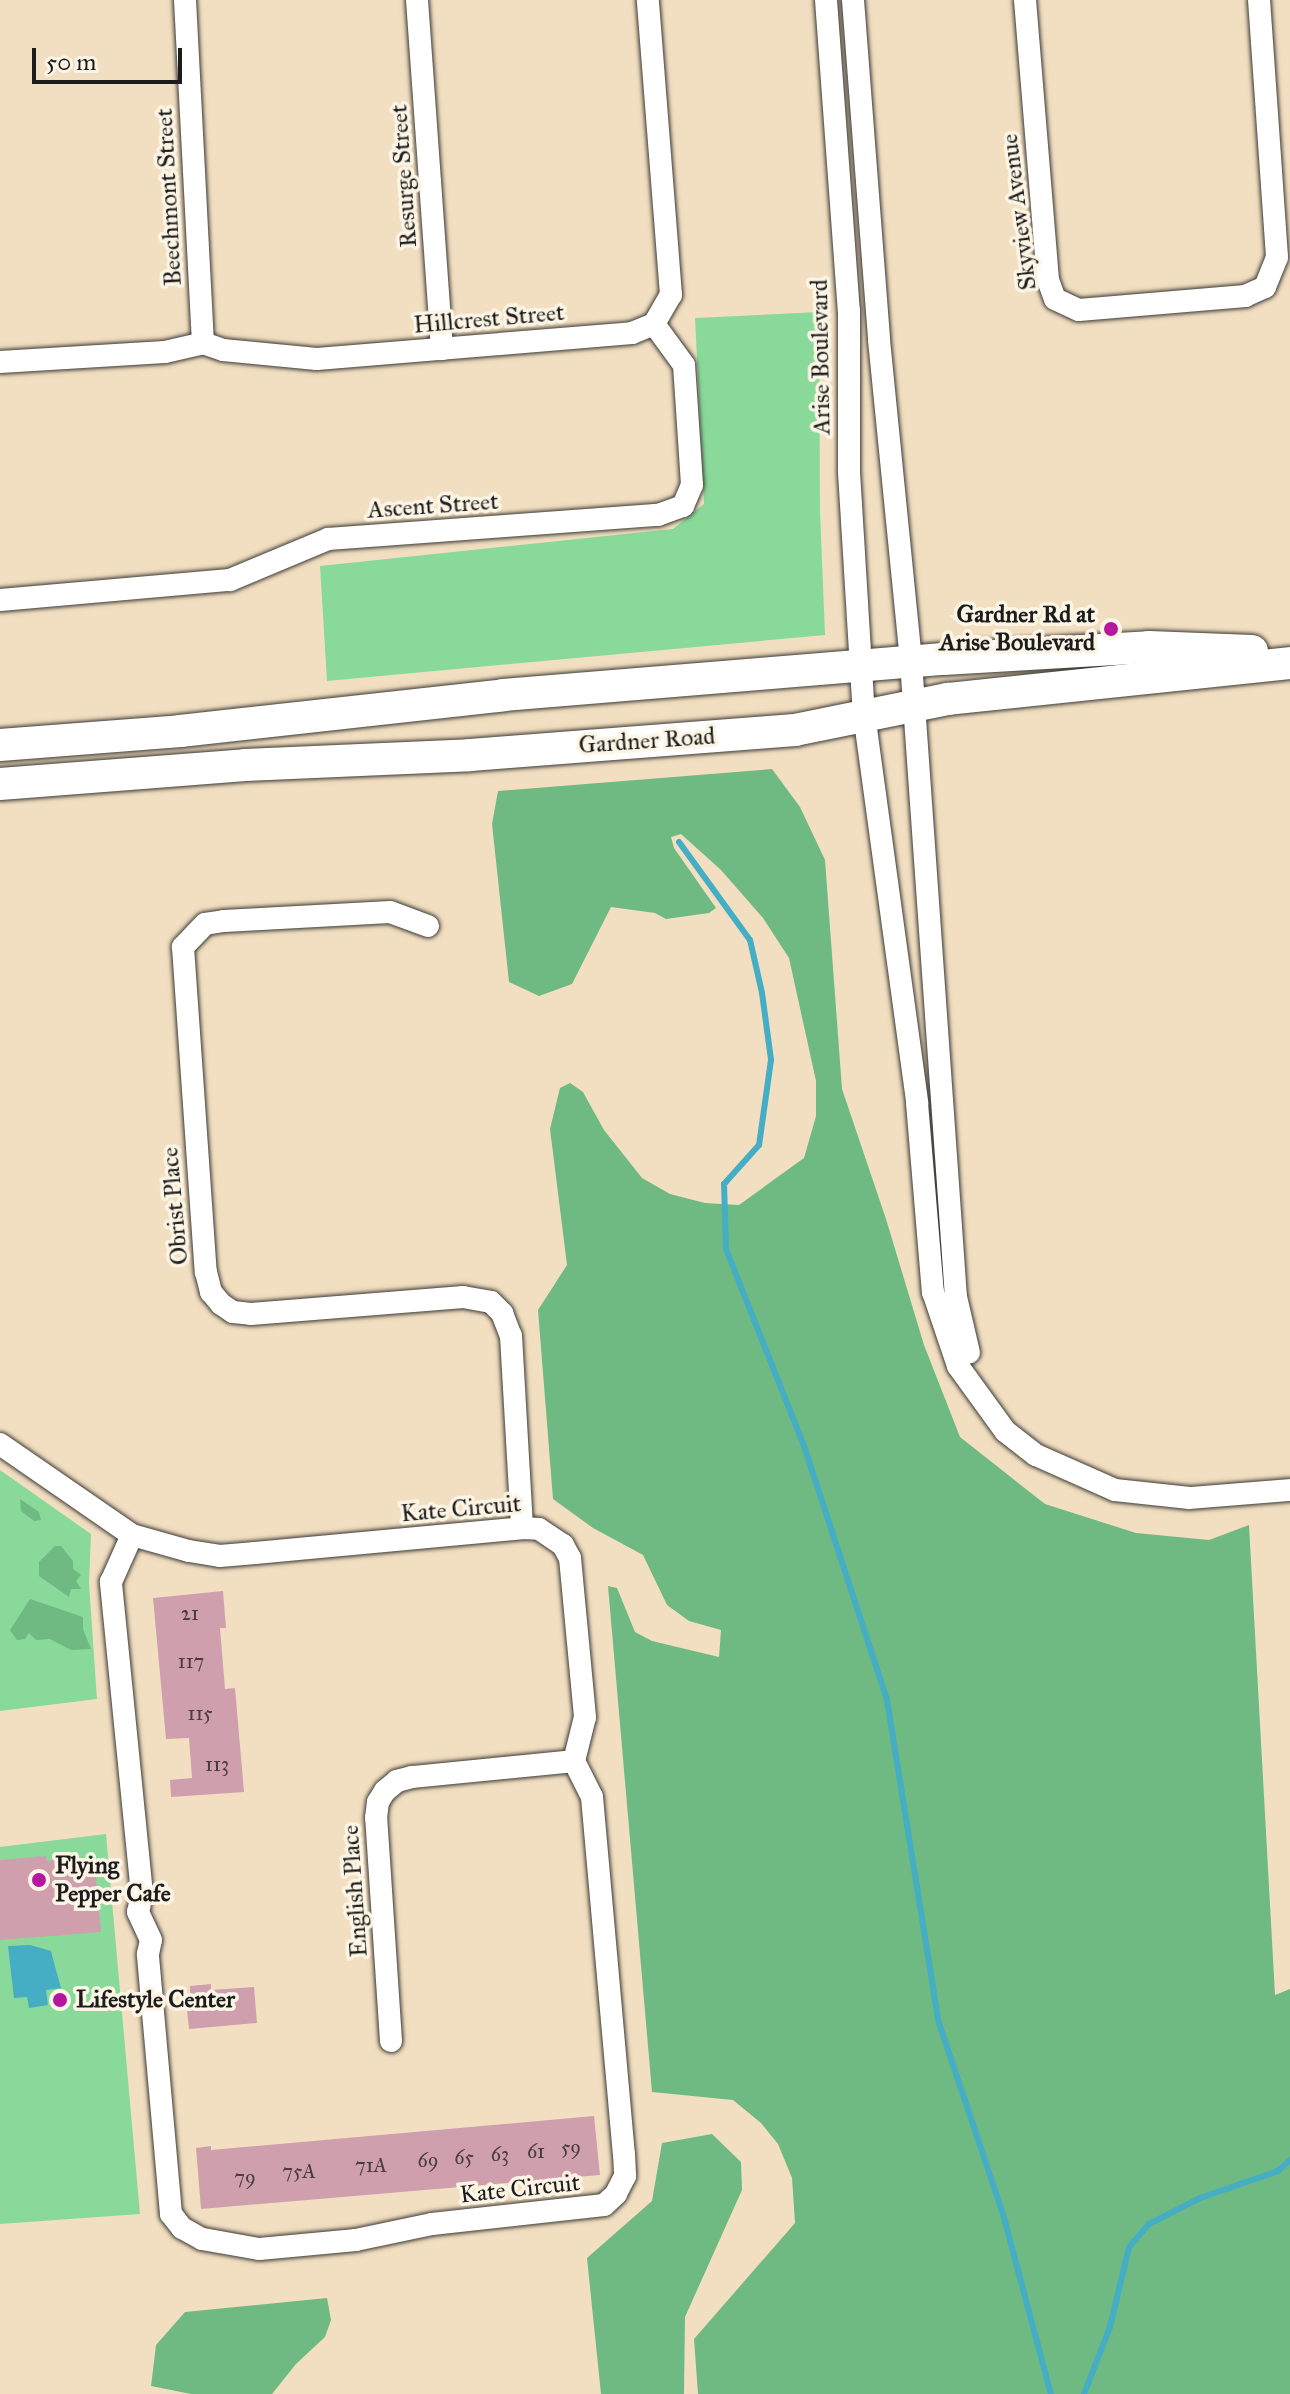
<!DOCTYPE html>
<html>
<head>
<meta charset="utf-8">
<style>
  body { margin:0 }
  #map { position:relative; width:1290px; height:2394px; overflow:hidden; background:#f2dfc1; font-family:"IM FELL Great Primer",serif }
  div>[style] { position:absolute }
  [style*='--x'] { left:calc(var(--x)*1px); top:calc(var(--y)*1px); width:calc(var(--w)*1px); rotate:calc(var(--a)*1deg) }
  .green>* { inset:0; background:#89da9a }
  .forest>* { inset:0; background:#6eba82 }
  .water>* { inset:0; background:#45adc4 }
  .stream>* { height:6px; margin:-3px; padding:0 3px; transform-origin:3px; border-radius:3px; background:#45adc4 }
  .building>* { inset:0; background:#cf9fae }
  .roads { filter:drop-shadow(0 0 2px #3c3935) drop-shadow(0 0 2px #3c3935) }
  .street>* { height:22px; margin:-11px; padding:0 11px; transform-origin:11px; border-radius:11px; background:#fff }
  .secondary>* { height:32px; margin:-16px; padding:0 16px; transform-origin:16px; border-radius:16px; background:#fff }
  .dots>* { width:22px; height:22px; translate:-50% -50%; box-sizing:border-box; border:4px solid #fcf5e5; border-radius:50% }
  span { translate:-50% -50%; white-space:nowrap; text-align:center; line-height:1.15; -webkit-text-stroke:7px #fcf5e5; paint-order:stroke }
  .number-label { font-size:20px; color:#493d40 }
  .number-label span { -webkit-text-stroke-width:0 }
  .street-label { font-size:24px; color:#1c1c1c }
  .poi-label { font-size:24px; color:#1c1c1c; font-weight:700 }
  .right { translate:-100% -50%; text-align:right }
  .left { translate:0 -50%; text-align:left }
  .scale { position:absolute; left:32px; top:48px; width:150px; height:36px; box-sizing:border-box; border:4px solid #1c1c1c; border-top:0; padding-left:10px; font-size:24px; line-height:28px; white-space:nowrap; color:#1c1c1c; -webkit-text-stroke:6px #fcf5e5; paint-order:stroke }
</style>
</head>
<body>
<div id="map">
  <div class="green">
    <div style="clip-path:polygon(819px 312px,820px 511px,825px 635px,327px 681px,320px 566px,673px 529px,704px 504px,695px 318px)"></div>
    <div style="clip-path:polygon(0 1470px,91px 1534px,89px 1583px,97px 1699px,0 1711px)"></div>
    <div style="clip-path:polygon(106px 1834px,140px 2214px,0 2224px,0 1847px)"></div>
  </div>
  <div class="forest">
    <div style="clip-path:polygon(772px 769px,800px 807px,825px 860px,842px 1089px,886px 1219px,924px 1345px,960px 1437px,1045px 1504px,1136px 1533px,1209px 1540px,1249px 1525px,1275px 1995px,1290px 1989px,1290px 2394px,698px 2394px,694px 2339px,795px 2223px,792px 2178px,778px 2144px,761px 2123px,733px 2100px,652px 2092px,608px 1586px,617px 1588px,635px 1632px,652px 1641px,719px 1657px,721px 1630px,689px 1621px,667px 1605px,643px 1555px,593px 1528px,553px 1499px,538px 1310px,567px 1265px,550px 1129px,560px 1088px,570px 1083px,583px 1092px,604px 1130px,642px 1178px,670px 1194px,705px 1203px,739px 1205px,804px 1158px,816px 1116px,816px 1081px,789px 958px,763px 918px,721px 870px,681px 834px,671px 837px,674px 848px,716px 908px,709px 913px,666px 919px,655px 913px,611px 907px,572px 984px,539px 996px,509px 982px,492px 824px,498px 791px)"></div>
    <div style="clip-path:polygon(20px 1499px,39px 1512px,41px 1520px,34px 1521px,21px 1511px)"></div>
    <div style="clip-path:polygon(55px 1546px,61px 1546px,73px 1561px,73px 1569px,81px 1575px,76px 1581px,81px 1589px,71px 1589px,69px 1597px,39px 1576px,39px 1562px)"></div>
    <div style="clip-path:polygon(30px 1599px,83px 1617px,83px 1629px,91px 1649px,71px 1650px,50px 1639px,36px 1640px,29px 1633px,25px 1639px,17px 1640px,10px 1630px)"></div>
    <div style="clip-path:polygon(712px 2134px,741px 2162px,742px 2190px,685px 2317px,684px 2394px,601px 2394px,587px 2258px,652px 2201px,662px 2143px)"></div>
    <div style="clip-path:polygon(327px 2298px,331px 2320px,325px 2337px,296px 2364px,272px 2394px,191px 2394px,151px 2386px,156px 2345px,185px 2312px)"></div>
  </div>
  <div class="water">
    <div style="clip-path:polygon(30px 1945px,51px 1951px,53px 1959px,61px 1988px,46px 1990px,48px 2005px,29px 2008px,27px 1997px,14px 1998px,8px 1946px)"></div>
  </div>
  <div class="stream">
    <div style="--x:679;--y:842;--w:121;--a:54.1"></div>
    <div style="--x:750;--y:940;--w:54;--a:77.2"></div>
    <div style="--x:762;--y:993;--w:68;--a:82.3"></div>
    <div style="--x:771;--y:1060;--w:86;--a:98"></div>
    <div style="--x:759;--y:1145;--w:52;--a:131.9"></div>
    <div style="--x:724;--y:1184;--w:65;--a:88.2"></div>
    <div style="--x:726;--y:1249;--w:215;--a:68.4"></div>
    <div style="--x:805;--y:1449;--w:264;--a:71.9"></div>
    <div style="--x:887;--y:1700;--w:324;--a:80.9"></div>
    <div style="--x:938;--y:2020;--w:205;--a:71.5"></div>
    <div style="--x:1003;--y:2214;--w:186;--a:75.1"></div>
    <div style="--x:1084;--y:2394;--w:72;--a:-68.8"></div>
    <div style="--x:1110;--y:2327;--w:82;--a:-76.6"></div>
    <div style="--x:1129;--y:2247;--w:30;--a:-49"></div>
    <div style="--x:1149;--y:2224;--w:57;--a:-27"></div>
    <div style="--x:1200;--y:2198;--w:83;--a:-19.1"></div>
    <div style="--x:1278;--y:2171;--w:16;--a:-43"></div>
  </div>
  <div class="building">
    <div style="clip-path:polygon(223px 1591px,226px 1628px,220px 1628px,225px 1689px,235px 1688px,244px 1792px,171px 1797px,170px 1780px,192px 1778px,189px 1738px,166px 1739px,153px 1598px)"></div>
    <div style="clip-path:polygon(46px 1856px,47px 1861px,76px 1858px,77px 1868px,95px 1866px,101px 1932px,0 1940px,0 1860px)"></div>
    <div style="clip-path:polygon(211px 1984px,211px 1990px,254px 1987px,257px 2023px,189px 2029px,186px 2001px,190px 2001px,190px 1986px)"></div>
    <div style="clip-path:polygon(594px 2116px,600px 2175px,201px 2209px,196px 2148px,211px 2146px,211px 2150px)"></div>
  </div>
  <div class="roads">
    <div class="street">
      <div style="--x:185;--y:0;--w:343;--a:87"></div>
      <div style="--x:417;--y:0;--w:350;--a:85.9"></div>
      <div style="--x:826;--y:0;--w:312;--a:85.8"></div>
      <div style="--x:849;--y:311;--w:161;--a:90"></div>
      <div style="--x:849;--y:472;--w:242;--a:86.5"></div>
      <div style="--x:864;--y:714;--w:393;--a:82.2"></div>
      <div style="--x:917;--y:1103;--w:190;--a:85.2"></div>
      <div style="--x:933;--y:1292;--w:78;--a:71.3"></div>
      <div style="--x:958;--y:1366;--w:80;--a:54.1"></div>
      <div style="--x:1005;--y:1431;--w:39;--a:38"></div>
      <div style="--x:1036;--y:1455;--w:86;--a:23.9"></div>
      <div style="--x:1115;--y:1490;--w:75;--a:6.1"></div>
      <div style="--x:1190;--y:1498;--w:100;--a:-4.6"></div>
      <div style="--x:853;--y:0;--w:341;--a:85.6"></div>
      <div style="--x:879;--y:340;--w:324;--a:84.3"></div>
      <div style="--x:911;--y:662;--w:637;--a:85.95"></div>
      <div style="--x:956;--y:1297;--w:57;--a:76.9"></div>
      <div style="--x:1025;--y:0;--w:281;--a:85.3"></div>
      <div style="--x:1048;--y:280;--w:20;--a:70"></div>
      <div style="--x:1055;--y:299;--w:26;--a:25"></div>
      <div style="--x:1079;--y:310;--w:167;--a:-4.8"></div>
      <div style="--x:1245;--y:296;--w:22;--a:-24"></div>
      <div style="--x:1265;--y:287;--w:32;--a:-68"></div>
      <div style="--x:1277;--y:257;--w:258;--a:-94"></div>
      <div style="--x:0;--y:362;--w:165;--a:-3.5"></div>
      <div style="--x:165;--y:352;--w:39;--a:-13"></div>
      <div style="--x:203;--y:343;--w:21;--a:19"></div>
      <div style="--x:223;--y:350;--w:94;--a:5.5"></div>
      <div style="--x:317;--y:359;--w:316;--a:-4.7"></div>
      <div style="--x:632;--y:333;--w:24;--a:-22"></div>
      <div style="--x:654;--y:324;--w:34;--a:-60"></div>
      <div style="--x:671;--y:295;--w:296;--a:-94.5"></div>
      <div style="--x:0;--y:600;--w:231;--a:-5"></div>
      <div style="--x:230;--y:580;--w:106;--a:-22.7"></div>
      <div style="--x:328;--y:539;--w:331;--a:-4.2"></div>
      <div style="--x:658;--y:515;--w:27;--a:-20"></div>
      <div style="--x:683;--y:506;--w:23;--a:-67"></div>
      <div style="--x:692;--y:485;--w:120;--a:-93.8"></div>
      <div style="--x:684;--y:365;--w:51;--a:-126.2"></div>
      <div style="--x:428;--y:926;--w:40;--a:-159.8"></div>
      <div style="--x:390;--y:912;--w:166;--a:176.9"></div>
      <div style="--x:224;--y:921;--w:19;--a:171"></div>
      <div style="--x:205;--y:924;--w:32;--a:134"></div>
      <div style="--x:183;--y:947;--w:326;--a:86"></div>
      <div style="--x:206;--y:1272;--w:21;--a:76"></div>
      <div style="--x:211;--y:1292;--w:16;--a:50"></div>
      <div style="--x:221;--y:1304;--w:14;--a:34"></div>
      <div style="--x:233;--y:1312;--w:18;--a:6"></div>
      <div style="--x:251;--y:1314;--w:213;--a:-4.6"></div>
      <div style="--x:463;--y:1297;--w:28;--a:10"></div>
      <div style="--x:491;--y:1302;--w:16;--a:45"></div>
      <div style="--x:502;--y:1313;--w:25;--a:69"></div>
      <div style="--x:511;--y:1336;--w:192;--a:86.7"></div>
      <div style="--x:0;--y:1444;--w:160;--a:34.6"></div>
      <div style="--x:132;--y:1535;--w:59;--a:15.7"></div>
      <div style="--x:189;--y:1551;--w:31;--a:9"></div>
      <div style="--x:220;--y:1556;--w:35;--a:-5"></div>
      <div style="--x:255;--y:1553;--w:268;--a:-5.3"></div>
      <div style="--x:522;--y:1528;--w:17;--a:3"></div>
      <div style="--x:539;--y:1529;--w:29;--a:34"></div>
      <div style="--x:563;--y:1545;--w:15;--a:62"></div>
      <div style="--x:570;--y:1558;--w:160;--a:84.6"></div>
      <div style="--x:585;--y:1717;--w:45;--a:104"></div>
      <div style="--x:574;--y:1761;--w:40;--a:63.4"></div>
      <div style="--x:592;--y:1797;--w:358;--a:84.9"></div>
      <div style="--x:624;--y:2154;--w:22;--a:87"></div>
      <div style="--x:625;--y:2176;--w:20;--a:117"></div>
      <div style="--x:616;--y:2194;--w:16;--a:137"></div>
      <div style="--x:604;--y:2205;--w:173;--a:173.7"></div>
      <div style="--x:432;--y:2224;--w:78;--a:168.1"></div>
      <div style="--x:356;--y:2240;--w:97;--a:174.7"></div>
      <div style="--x:259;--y:2249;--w:58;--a:-170"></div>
      <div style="--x:202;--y:2239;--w:23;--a:-151"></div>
      <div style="--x:182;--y:2228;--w:18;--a:-128"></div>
      <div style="--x:171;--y:2214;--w:261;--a:-95.1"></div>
      <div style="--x:148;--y:1954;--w:14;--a:-78"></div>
      <div style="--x:151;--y:1940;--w:31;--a:-115"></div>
      <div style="--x:138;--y:1912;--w:18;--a:-77"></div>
      <div style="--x:142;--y:1894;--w:314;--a:-95.7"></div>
      <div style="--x:111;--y:1582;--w:51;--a:-65.9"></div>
      <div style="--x:391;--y:2041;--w:224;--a:-93.8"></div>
      <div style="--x:376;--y:1818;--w:16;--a:-83"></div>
      <div style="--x:378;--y:1802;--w:13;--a:-58"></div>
      <div style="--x:385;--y:1791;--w:16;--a:-40"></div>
      <div style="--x:397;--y:1781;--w:16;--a:-15"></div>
      <div style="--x:412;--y:1777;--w:163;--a:-5.6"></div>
    </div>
    <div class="secondary">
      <div style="--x:0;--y:745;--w:181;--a:-4.4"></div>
      <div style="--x:180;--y:731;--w:326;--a:-6.3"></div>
      <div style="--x:504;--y:695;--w:440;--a:-4.7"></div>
      <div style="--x:943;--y:659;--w:206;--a:-3.3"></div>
      <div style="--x:1149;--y:647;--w:103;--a:2.2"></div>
      <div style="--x:0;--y:784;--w:246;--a:-4.4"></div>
      <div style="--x:245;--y:765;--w:225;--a:-2.5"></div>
      <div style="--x:470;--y:755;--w:326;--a:-4.4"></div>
      <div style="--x:795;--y:730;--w:156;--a:-11.5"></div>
      <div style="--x:948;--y:699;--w:344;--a:-6"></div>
    </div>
  </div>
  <div class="dots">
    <div style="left:1111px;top:629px;background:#b5179e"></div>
    <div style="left:39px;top:1880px;background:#b5179e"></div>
    <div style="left:60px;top:2000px;background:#b5179e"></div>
  </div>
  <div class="number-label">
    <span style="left:190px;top:1613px">21</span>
    <span style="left:191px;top:1661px">117</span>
    <span style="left:200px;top:1713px">115</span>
    <span style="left:217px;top:1764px">113</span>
    <span style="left:571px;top:2147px">59</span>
    <span style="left:536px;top:2151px">61</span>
    <span style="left:500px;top:2154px">63</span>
    <span style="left:464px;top:2157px">65</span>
    <span style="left:428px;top:2160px">69</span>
    <span style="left:371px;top:2165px">71A</span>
    <span style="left:299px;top:2171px">75A</span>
    <span style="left:245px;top:2177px">79</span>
  </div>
  <div class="street-label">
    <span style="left:404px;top:176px;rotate:-94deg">Resurge Street</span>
    <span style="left:169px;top:197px;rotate:-93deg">Beechmont Street</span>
    <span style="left:1019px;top:212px;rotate:-97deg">Skyview Avenue</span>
    <span style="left:489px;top:319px;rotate:-5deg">Hillcrest Street</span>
    <span style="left:821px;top:357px;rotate:-91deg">Arise Boulevard</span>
    <span style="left:433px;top:506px;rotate:-4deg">Ascent Street</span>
    <span style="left:647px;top:741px;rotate:-4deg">Gardner Road</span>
    <span style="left:175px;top:1206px;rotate:-95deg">Obrist Place</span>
    <span style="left:461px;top:1509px;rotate:-5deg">Kate Circuit</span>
    <span style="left:355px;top:1891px;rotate:-94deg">English Place</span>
    <span style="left:520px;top:2189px;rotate:-6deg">Kate Circuit</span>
  </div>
  <div class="poi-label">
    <span class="right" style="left:1095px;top:629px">Gardner Rd at<br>Arise Boulevard</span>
    <span class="left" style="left:55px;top:1880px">Flying<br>Pepper Cafe</span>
    <span class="left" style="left:76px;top:2000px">Lifestyle Center</span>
  </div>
  <div class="scale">50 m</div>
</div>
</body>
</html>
